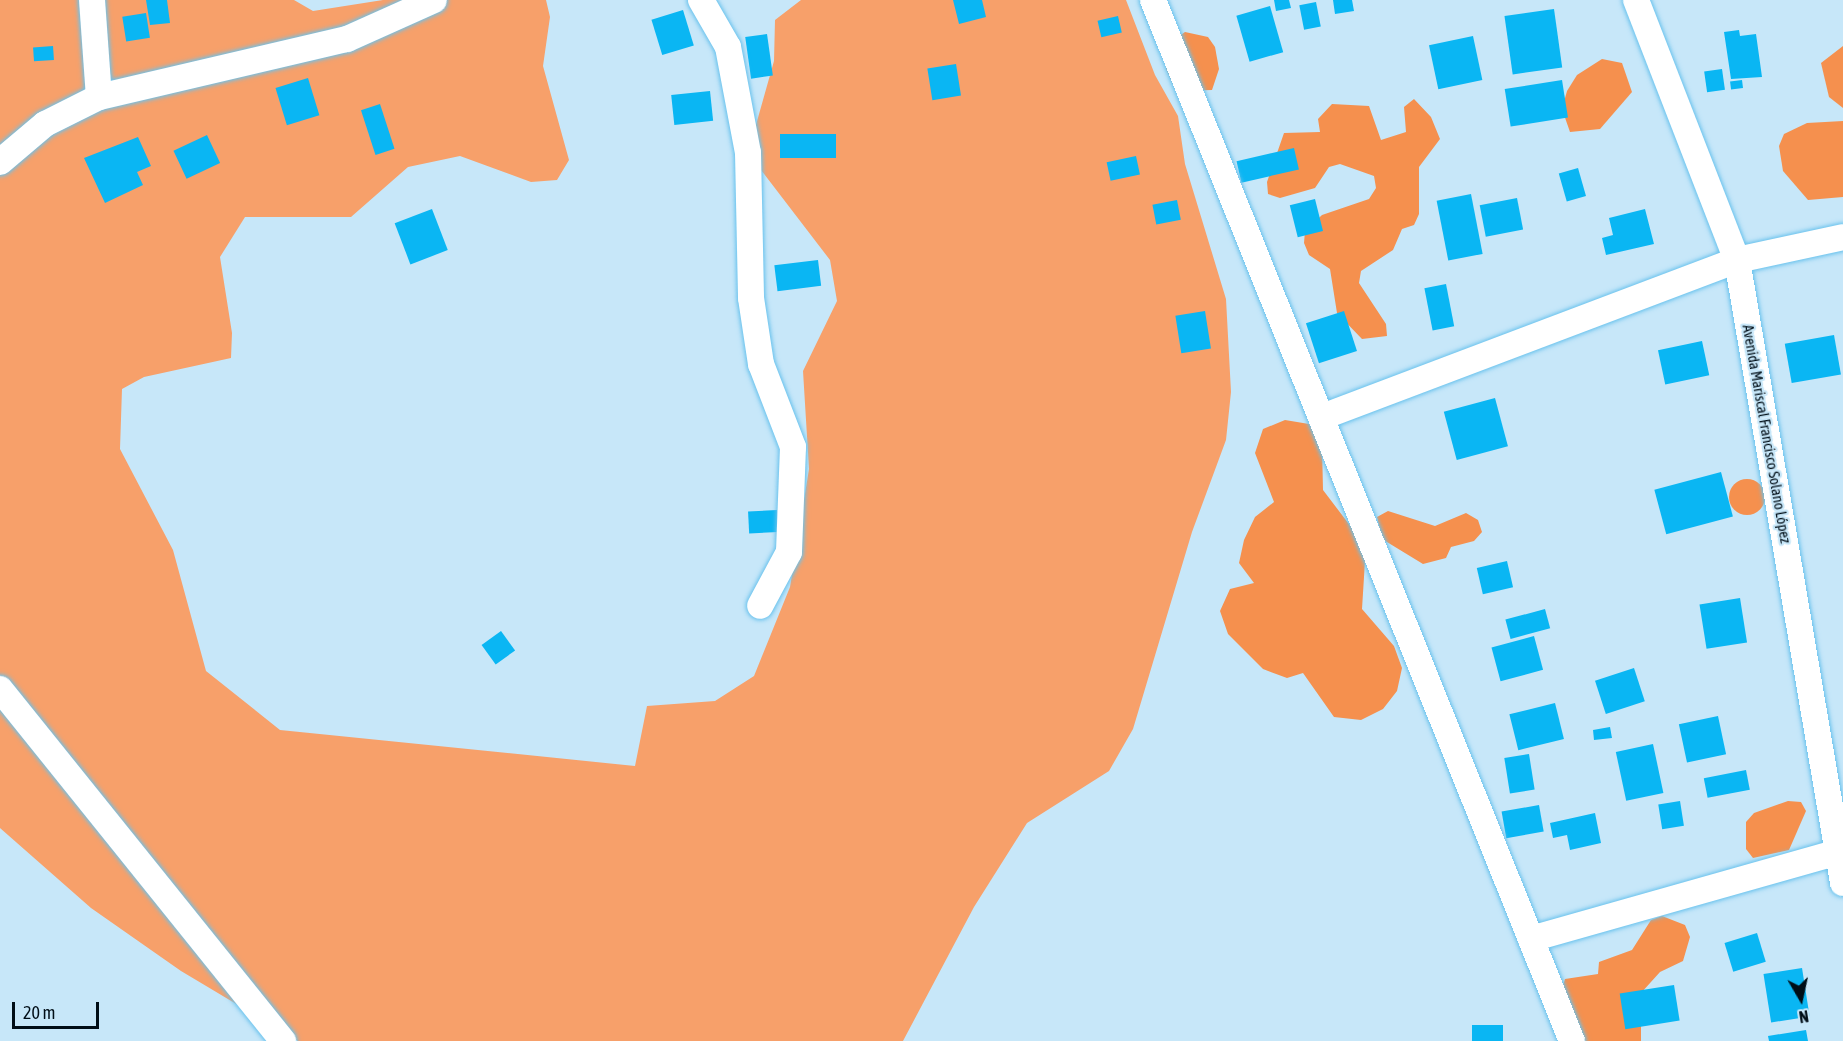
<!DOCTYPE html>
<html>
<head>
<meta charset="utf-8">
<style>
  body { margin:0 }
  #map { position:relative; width:1843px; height:1041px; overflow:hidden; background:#c7e7f9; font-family:"Asap Condensed",sans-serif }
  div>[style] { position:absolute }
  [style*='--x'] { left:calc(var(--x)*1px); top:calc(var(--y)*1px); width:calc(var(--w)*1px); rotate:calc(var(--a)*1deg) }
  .green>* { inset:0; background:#f7a06a }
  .forest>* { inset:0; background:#f5904e }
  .round { border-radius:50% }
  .building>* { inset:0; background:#0ab6f3; transform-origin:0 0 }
  .roads { filter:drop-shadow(0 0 2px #69c2ed) drop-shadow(0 0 2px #69c2ed) }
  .street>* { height:26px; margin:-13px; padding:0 13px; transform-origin:13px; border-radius:13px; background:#fff }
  span { translate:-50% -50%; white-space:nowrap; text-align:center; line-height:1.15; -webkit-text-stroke:4.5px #c7e7f9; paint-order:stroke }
  .street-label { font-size:15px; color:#000e17 }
  .north { position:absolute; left:1771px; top:969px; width:60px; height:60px; -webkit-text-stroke:4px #c7e7f9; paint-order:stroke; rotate:171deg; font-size:16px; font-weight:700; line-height:24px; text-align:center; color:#000e17 }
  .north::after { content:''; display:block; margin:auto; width:21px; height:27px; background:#000e17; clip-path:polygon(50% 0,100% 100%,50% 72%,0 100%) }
  .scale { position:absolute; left:12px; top:1002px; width:87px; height:27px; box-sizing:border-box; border:3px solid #000e17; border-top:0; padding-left:8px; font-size:18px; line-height:21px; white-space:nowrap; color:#000e17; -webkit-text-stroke:4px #c7e7f9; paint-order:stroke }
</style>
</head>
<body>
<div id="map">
  <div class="green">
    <div style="clip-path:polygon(0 0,294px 0,313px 11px,383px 0,546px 0,550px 17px,543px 66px,569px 160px,557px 180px,531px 182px,460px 156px,408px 167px,351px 217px,245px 217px,220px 257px,232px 333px,231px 358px,144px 377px,122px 389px,120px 449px,173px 550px,206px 671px,280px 730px,635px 766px,647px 706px,715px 701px,754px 676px,790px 587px,809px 469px,803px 371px,837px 301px,830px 260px,748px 153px,774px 61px,775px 20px,801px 0,1126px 0,1155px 75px,1178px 116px,1185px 164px,1226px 299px,1231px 392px,1226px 440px,1192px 532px,1133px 729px,1109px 771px,1027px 823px,974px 907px,903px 1041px,298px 1041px,181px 971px,91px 908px,0 828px)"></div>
  </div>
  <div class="forest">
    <div style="clip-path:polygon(1185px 32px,1208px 37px,1215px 47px,1219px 69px,1212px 90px,1176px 91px,1166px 69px,1167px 45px)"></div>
    <div style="clip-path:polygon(1843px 46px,1843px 108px,1829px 97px,1821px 63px)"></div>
    <div style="clip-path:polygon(1602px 59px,1622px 63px,1632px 92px,1600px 129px,1570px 132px,1562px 109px,1567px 91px,1577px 75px)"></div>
    <div style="clip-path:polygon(1414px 99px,1431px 117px,1440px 139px,1419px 167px,1419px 214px,1414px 225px,1402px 229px,1393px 250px,1361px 271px,1359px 283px,1386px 324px,1387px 336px,1362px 339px,1337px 313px,1330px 269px,1309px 255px,1304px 243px,1305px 231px,1322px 215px,1369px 199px,1376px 188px,1374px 176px,1340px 164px,1329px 167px,1315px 188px,1280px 198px,1268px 194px,1267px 182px,1284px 133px,1320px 132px,1318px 119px,1332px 104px,1369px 106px,1381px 140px,1406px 132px,1404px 107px)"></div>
    <div style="clip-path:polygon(1843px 121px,1843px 197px,1808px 200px,1783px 171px,1779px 146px,1784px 134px,1807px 123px)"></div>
    <div style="clip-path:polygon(1285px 420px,1309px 424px,1322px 444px,1323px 490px,1358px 536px,1365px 561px,1362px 609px,1394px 646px,1402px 668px,1397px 691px,1383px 709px,1361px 720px,1334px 717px,1303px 673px,1287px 678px,1263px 669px,1228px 634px,1220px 611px,1230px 589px,1254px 583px,1239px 563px,1244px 540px,1255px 517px,1274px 502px,1255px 453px,1263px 429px)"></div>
    <div class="round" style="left:1729px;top:479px;width:36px;height:36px"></div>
    <div style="clip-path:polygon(1388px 511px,1435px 526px,1466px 513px,1478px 520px,1482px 532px,1474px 541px,1451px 547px,1446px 558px,1423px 564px,1382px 539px,1377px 517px)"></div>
    <div style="clip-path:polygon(1788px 801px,1801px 802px,1806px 811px,1789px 850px,1753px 858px,1746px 849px,1746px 822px,1754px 813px)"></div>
    <div style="clip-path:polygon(1662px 916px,1685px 925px,1690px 937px,1683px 961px,1660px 972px,1641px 993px,1641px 1041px,1570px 1041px,1561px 992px,1565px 979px,1598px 974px,1599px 962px,1632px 950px,1651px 920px)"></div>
  </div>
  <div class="building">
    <div style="clip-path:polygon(146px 0,167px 0,170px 23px,150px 25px)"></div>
    <div style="clip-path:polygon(953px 0,982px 0,986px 17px,959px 24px)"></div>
    <div style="clip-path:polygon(1274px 0,1289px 0,1291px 8px,1276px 11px)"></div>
    <div style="clip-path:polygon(1333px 0,1352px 0,1354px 11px,1335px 14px)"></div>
    <div style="left:1316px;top:2px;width:25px;height:17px;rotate:79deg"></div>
    <div style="left:1270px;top:6px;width:48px;height:35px;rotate:74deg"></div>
    <div style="left:1554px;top:9px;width:59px;height:50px;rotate:82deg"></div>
    <div style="left:683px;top:10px;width:37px;height:33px;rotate:73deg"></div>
    <div style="left:146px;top:13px;width:25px;height:24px;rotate:81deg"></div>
    <div style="left:1118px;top:16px;width:17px;height:21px;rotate:77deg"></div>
    <div style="clip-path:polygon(1739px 30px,1740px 36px,1756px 34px,1762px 77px,1731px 79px,1724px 32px)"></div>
    <div style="left:767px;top:34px;width:42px;height:22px;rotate:82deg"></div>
    <div style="left:1473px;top:36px;width:45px;height:45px;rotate:78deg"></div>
    <div style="left:53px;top:46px;width:14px;height:20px;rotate:86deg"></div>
    <div style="left:956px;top:64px;width:32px;height:29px;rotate:81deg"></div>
    <div style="left:1722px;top:69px;width:21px;height:18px;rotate:82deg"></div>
    <div style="left:308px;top:78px;width:39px;height:34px;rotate:73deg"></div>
    <div style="left:1562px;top:80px;width:38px;height:58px;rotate:81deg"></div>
    <div style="left:1742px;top:80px;width:8px;height:12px;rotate:83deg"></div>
    <div style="left:710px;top:91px;width:30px;height:39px;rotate:84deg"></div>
    <div style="left:380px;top:104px;width:47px;height:20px;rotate:72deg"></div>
    <div style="left:836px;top:134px;width:24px;height:56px;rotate:90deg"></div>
    <div style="left:207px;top:135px;width:31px;height:37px;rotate:65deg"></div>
    <div style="clip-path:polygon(138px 137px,151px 166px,137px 172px,143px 185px,105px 203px,84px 158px)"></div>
    <div style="left:1294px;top:148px;width:22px;height:59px;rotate:77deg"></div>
    <div style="left:1136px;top:156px;width:19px;height:30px;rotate:78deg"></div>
    <div style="left:1578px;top:168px;width:29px;height:20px;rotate:74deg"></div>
    <div style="left:1471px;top:194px;width:61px;height:35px;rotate:79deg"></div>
    <div style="left:1517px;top:198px;width:32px;height:38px;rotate:79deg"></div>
    <div style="left:1315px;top:199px;width:33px;height:26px;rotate:76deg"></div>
    <div style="left:1177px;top:200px;width:20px;height:25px;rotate:79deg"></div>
    <div style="left:432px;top:209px;width:44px;height:40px;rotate:69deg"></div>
    <div style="clip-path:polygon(1645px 209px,1654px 244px,1606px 255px,1602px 238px,1613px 235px,1609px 218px)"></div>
    <div style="left:818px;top:260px;width:26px;height:44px;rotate:83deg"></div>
    <div style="left:1446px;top:284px;width:43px;height:22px;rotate:79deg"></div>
    <div style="left:1205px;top:311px;width:38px;height:30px;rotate:81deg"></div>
    <div style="left:1344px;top:311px;width:42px;height:40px;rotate:72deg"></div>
    <div style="left:1834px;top:335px;width:40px;height:50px;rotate:80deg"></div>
    <div style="left:1702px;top:341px;width:35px;height:45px;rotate:78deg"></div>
    <div style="left:1495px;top:398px;width:50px;height:53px;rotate:75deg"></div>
    <div style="left:1721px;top:472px;width:46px;height:69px;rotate:75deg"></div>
    <div style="left:777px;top:510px;width:22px;height:29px;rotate:87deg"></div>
    <div style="left:1507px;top:561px;width:27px;height:31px;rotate:77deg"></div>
    <div style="left:1740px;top:598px;width:45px;height:41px;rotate:81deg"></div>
    <div style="left:1545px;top:609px;width:20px;height:41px;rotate:75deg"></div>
    <div style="left:501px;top:631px;width:24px;height:24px;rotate:54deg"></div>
    <div style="left:1534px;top:636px;width:35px;height:44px;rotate:75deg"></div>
    <div style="left:1634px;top:668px;width:35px;height:41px;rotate:72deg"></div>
    <div style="left:1555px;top:703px;width:37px;height:47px;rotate:76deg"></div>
    <div style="left:1718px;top:716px;width:39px;height:40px;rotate:78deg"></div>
    <div style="clip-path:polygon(1610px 727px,1612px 738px,1594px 740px,1593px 730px)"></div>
    <div style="left:1653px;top:744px;width:50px;height:38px;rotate:78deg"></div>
    <div style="left:1529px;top:754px;width:36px;height:25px;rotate:81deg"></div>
    <div style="left:1746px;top:770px;width:20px;height:43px;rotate:79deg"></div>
    <div style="left:1680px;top:801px;width:25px;height:22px;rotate:81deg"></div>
    <div style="left:1539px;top:805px;width:27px;height:38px;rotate:80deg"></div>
    <div style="clip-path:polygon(1595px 813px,1601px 843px,1570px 850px,1567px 835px,1553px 838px,1550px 823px)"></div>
    <div style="left:1757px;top:933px;width:30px;height:34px;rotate:73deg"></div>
    <div style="left:1802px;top:968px;width:49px;height:39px;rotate:81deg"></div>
    <div style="left:1674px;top:985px;width:36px;height:55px;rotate:81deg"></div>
    <div style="left:1472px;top:1025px;width:31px;height:16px"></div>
    <div style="clip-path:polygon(1806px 1030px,1808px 1041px,1769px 1041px,1768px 1036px)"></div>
  </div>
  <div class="roads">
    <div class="street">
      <div style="--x:92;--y:0;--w:97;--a:85.9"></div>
      <div style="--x:701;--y:0;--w:54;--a:60.1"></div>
      <div style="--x:728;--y:47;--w:108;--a:79.3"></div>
      <div style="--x:748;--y:153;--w:145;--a:88.8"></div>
      <div style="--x:751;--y:298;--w:67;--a:81.4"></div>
      <div style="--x:761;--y:364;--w:89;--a:68.9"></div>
      <div style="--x:793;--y:447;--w:105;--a:92.2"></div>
      <div style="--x:789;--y:552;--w:61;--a:118.2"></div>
      <div style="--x:1153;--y:0;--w:1122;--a:68.08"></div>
      <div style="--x:1636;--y:0;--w:279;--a:68.8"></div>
      <div style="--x:1737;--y:260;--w:632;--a:80.34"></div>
      <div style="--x:0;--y:162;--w:59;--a:-40.2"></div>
      <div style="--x:45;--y:124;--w:60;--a:-26.6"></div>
      <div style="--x:99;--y:97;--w:255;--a:-13.2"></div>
      <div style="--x:347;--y:39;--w:95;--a:-24.1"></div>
      <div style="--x:1322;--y:417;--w:444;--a:-20.7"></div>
      <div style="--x:1737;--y:260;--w:108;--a:-12.2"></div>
      <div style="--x:0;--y:689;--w:452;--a:51.2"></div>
      <div style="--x:1531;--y:939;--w:324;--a:-15.8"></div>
    </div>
  </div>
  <div class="street-label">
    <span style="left:1767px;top:434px;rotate:80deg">Avenida Mariscal Francisco Solano López</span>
  </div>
  <div class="north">N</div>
  <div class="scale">20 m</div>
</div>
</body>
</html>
